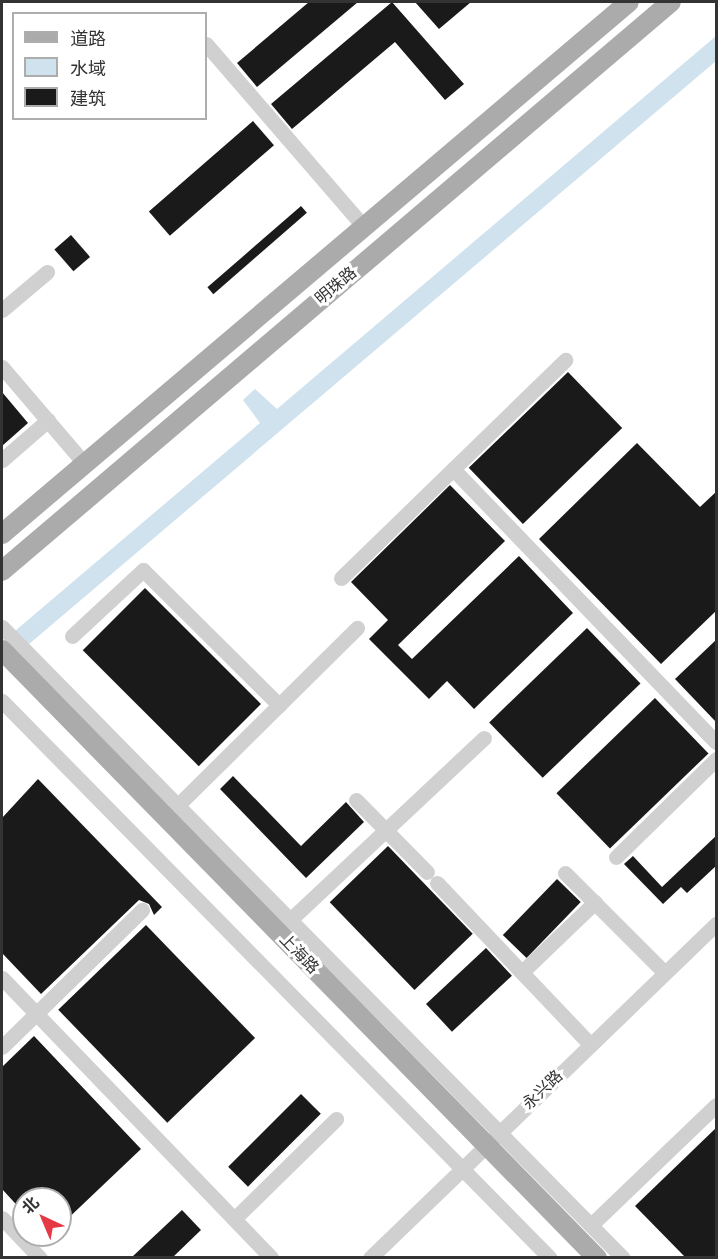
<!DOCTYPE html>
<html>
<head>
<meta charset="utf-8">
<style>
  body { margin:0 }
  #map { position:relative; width:718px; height:1259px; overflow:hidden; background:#fff; font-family:Roboto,"Noto Sans SC",sans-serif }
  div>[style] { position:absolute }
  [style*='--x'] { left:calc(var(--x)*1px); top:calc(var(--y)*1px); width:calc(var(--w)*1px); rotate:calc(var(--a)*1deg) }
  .water>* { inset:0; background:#cfe2ee }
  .building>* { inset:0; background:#1a1a1a; transform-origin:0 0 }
  .minor>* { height:15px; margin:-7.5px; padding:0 7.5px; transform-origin:7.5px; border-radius:7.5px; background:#d0d0d0 }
  .major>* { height:20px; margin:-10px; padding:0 10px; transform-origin:10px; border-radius:10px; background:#ababab }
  span { translate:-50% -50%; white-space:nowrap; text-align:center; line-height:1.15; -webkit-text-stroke:6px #fff; paint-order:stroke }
  .street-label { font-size:16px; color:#333 }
  .frame { position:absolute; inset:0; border:3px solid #333; pointer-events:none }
  .legend { position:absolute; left:12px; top:12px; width:195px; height:108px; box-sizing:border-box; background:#fff; border:2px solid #adadad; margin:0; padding:8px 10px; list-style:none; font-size:18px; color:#333 }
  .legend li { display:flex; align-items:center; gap:12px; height:30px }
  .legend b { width:30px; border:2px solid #adadad }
  .north { position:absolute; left:12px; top:1187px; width:60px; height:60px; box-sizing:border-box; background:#fff; border:2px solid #adadad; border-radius:50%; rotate:316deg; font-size:16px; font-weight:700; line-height:24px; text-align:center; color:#333 }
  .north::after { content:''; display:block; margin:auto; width:21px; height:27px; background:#e63946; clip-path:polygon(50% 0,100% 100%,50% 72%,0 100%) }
</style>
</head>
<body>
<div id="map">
  <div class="water">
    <div style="clip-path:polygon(716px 36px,716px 61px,2px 667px,2px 642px,260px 423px,243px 400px,255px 389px,277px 409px)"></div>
  </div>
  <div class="building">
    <div style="clip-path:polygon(309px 2px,358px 2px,257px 87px,237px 63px)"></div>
    <div style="clip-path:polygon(392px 2px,464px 84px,445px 100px,395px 42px,292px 129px,271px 104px)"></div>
    <div style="clip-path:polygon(415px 2px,471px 2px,439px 29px)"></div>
    <div style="left:253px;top:121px;width:32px;height:138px;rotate:49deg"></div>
    <div style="left:301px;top:206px;width:9px;height:124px;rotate:49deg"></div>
    <div style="left:71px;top:235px;width:29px;height:22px;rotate:49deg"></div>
    <div style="left:568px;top:372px;width:78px;height:138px;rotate:46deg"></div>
    <div style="clip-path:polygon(2px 392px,28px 423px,2px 446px)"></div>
    <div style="clip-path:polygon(637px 443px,700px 507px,717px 491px,717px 610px,661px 664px,539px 539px)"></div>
    <div style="clip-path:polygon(450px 485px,505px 541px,398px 645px,412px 659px,519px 556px,573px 613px,474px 709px,447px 681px,429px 699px,369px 639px,388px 620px,351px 582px)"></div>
    <div style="left:145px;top:588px;width:164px;height:88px;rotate:45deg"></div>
    <div style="left:587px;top:628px;width:77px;height:136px;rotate:46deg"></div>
    <div style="clip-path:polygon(717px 639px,717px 723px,675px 679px)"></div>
    <div style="left:655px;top:698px;width:77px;height:137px;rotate:46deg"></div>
    <div style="clip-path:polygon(233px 776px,301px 846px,346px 802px,364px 822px,306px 878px,220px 789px)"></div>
    <div style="clip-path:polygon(38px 779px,162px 907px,154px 915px,149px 904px,139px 900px,41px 994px,2px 953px,2px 818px)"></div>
    <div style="clip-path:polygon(717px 835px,717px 865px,687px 893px,681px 887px,663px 904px,624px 864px,633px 856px,662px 887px)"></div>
    <div style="left:388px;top:846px;width:122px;height:81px;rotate:46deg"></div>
    <div style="left:557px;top:879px;width:33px;height:78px;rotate:44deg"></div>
    <div style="left:146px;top:925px;width:157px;height:122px;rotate:46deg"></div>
    <div style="left:486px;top:948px;width:38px;height:82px;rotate:47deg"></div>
    <div style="clip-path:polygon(34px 1036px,141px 1149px,60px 1226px,60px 1199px,24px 1199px,24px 1213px,2px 1189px,2px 1067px)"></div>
    <div style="left:301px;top:1094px;width:28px;height:103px;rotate:45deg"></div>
    <div style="clip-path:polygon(717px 1127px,717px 1257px,685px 1257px,635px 1206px)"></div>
    <div style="clip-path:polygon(182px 1210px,201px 1230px,173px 1257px,132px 1257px)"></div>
  </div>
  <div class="minor">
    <div style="--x:206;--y:44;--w:240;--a:49.2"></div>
    <div style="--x:2;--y:310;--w:59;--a:-40.2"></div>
    <div style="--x:2;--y:367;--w:126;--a:49.5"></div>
    <div style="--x:2;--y:460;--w:61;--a:-41"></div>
    <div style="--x:453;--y:469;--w:379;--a:46.1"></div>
    <div style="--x:341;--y:578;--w:313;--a:-44.2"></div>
    <div style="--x:2;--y:627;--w:885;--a:45.46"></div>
    <div style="--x:72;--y:636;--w:97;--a:-42.9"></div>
    <div style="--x:143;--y:570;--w:192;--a:44.8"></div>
    <div style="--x:2;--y:701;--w:781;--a:45.47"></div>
    <div style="--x:356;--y:800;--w:101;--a:45.4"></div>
    <div style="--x:178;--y:805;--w:252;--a:-44.7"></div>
    <div style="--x:616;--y:857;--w:140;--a:-44.4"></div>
    <div style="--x:565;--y:873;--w:141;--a:45"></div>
    <div style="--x:437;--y:883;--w:222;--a:46.5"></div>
    <div style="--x:290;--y:920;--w:266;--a:-43.2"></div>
    <div style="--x:522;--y:972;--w:101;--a:-43.8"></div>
    <div style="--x:2;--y:978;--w:388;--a:46.1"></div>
    <div style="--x:2;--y:1047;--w:196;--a:-44.4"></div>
    <div style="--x:2;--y:1218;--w:55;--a:46.5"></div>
    <div style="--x:234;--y:1219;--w:143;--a:-44.4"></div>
    <div style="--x:591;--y:1225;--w:173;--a:-43.8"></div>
    <div style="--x:370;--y:1258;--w:481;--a:-44"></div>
  </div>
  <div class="major">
    <div style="--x:2;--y:534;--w:822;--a:-40.31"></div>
    <div style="--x:2;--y:571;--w:878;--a:-40.38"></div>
    <div style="--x:2;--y:650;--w:851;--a:45.62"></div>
  </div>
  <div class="street-label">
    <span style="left:336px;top:286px;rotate:-40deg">明珠路</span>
    <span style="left:299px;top:954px;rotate:46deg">上海路</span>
    <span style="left:543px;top:1090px;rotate:-44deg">永兴路</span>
  </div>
  <div class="frame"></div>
  <ul class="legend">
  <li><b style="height:8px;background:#ababab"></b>道路</li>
  <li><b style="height:16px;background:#cfe2ee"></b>水域</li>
  <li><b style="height:16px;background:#1a1a1a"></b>建筑</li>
  </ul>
  <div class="north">北</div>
</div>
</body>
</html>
